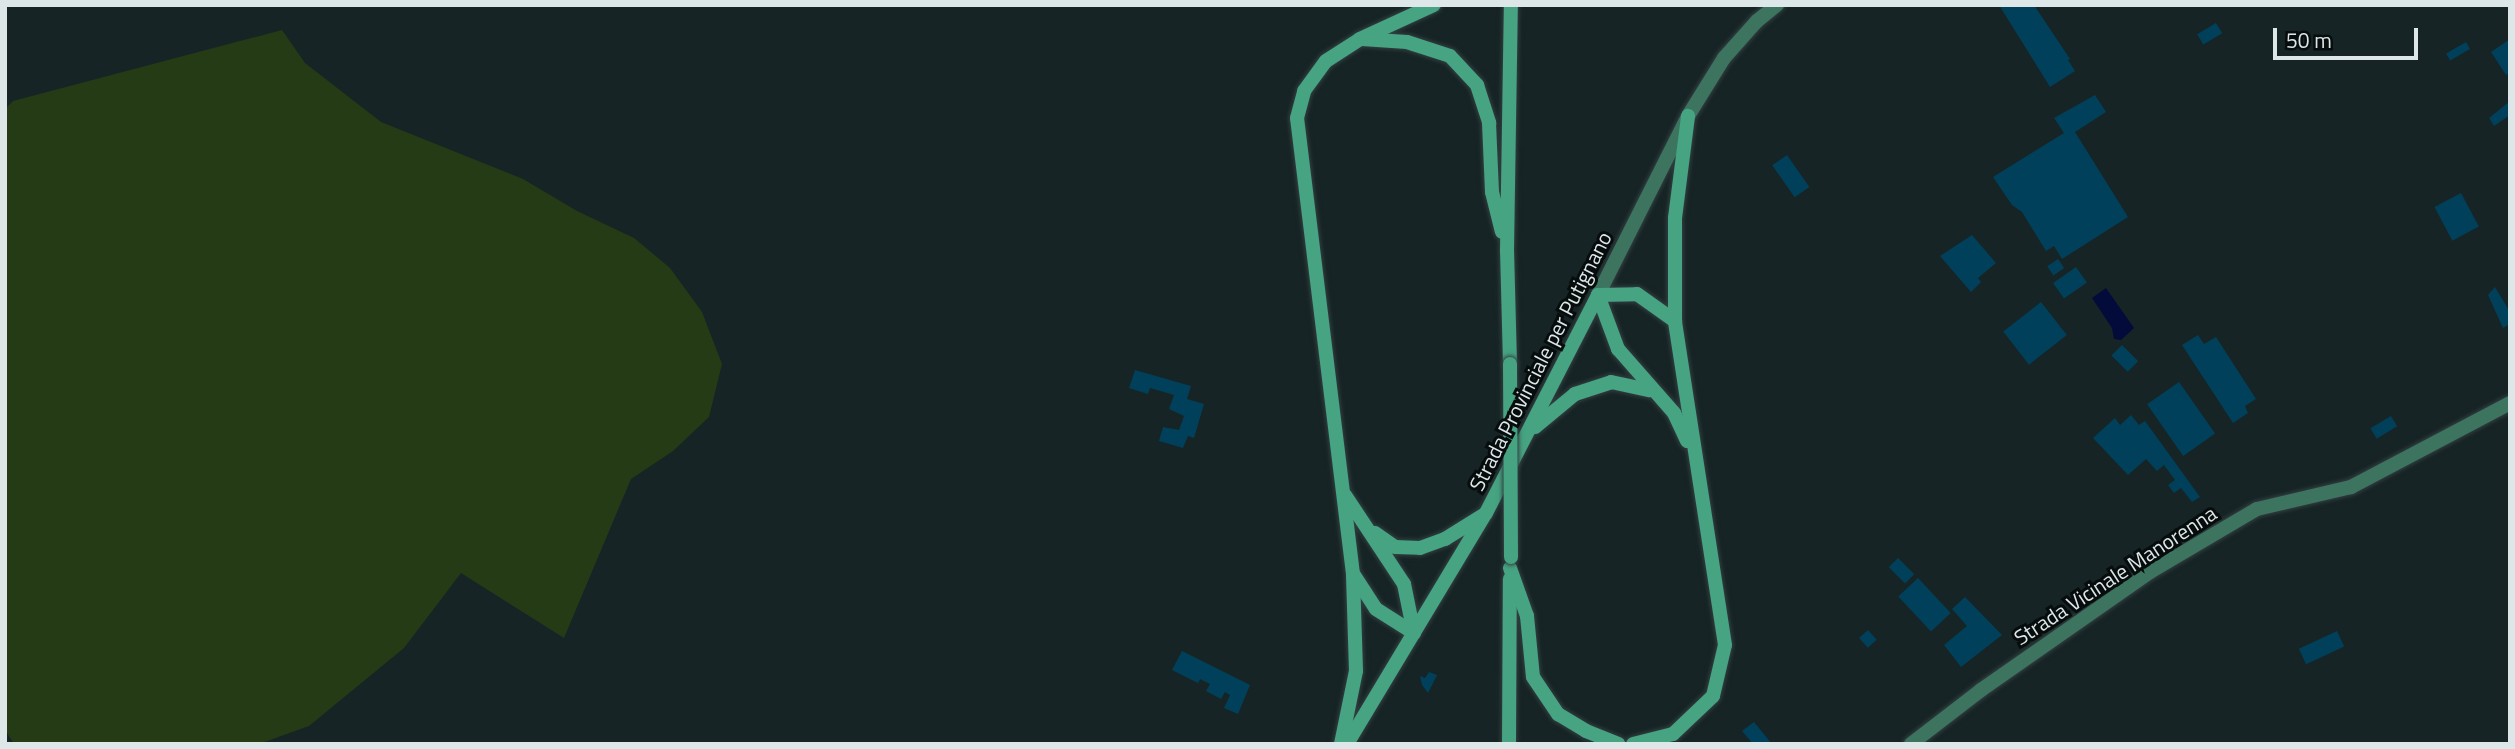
<!DOCTYPE html>
<html>
<head>
<meta charset="utf-8">
<style>
  body { margin:0 }
  #map { position:relative; width:2515px; height:749px; overflow:hidden; background:#162425; font-family:"Titillium Web",sans-serif }
  div>[style] { position:absolute }
  [style*='--x'] { left:calc(var(--x)*1px); top:calc(var(--y)*1px); width:calc(var(--w)*1px); rotate:calc(var(--a)*1deg) }
  .green>* { inset:0; background:#253b15 }
  .water>* { inset:0; background:#030b3a }
  .building>* { inset:0; background:#00405a; transform-origin:0 0 }
  .roads { filter:drop-shadow(0 0 2px #323f40) drop-shadow(0 0 2px #323f40) }
  .minor>* { height:14px; margin:-7px; padding:0 7px; transform-origin:7px; border-radius:7px; background:#3d745f }
  .tertiary>* { height:14px; margin:-7px; padding:0 7px; transform-origin:7px; border-radius:7px; background:#3d745f }
  .secondary>* { height:14px; margin:-7px; padding:0 7px; transform-origin:7px; border-radius:7px; background:#46a482 }
  .bridges { filter:drop-shadow(0 0 2px #323f40) drop-shadow(0 0 2px #323f40) }
  .secondary-bridge>* { height:14px; margin:-7px; padding:0 7px; transform-origin:7px; border-radius:7px; background:#46a482 }
  span { translate:-50% -50%; white-space:nowrap; text-align:center; line-height:1.15; -webkit-text-stroke:6px #070c0c; paint-order:stroke }
  .street-label { font-size:21px; color:#dee7e8 }
  .frame { position:absolute; inset:0; border:7px solid #dee7e8; pointer-events:none }
  .scale { position:absolute; left:2273px; top:28px; width:145px; height:32px; box-sizing:border-box; border:4px solid #dee7e8; border-top:0; padding-left:9px; font-size:21px; line-height:24px; white-space:nowrap; color:#dee7e8; -webkit-text-stroke:5px #070c0c; paint-order:stroke }
</style>
</head>
<body>
<div id="map">
  <div class="green">
    <div style="clip-path:polygon(282px 30px,305px 63px,381px 122px,523px 179px,577px 211px,634px 238px,670px 268px,702px 312px,722px 364px,709px 417px,673px 451px,631px 479px,564px 638px,461px 573px,404px 648px,309px 726px,259px 744px,14px 744px,5px 730px,5px 109px,13px 101px)"></div>
  </div>
  <div class="water">
    <div style="clip-path:polygon(2106px 288px,2134px 328px,2121px 340px,2114px 339px,2112px 328px,2092px 298px)"></div>
  </div>
  <div class="building">
    <div style="clip-path:polygon(1999px 5px,2034px 5px,2070px 59px,2068px 60px,2075px 71px,2050px 87px)"></div>
    <div style="left:2216px;top:23px;width:12px;height:22px;rotate:59deg"></div>
    <div style="clip-path:polygon(2510px 39px,2510px 73px,2506px 75px,2491px 52px)"></div>
    <div style="left:2466px;top:42px;width:8px;height:23px;rotate:60deg"></div>
    <div style="clip-path:polygon(2095px 95px,2106px 112px,2075px 132px,2128px 217px,2062px 259px,2054px 246px,2046px 251px,2022px 212px,2012px 205px,1993px 177px,2064px 133px,2054px 118px)"></div>
    <div style="clip-path:polygon(2510px 101px,2510px 115px,2494px 126px,2489px 118px)"></div>
    <div style="left:1787px;top:155px;width:39px;height:18px;rotate:55deg"></div>
    <div style="left:2461px;top:193px;width:38px;height:30px;rotate:62deg"></div>
    <div style="clip-path:polygon(1972px 235px,1996px 263px,1978px 278px,1981px 282px,1971px 292px,1940px 256px)"></div>
    <div style="left:2058px;top:259px;width:11px;height:13px;rotate:56deg"></div>
    <div style="left:2076px;top:267px;width:19px;height:28px;rotate:55deg"></div>
    <div style="clip-path:polygon(2495px 287px,2510px 312px,2510px 324px,2503px 328px,2488px 295px)"></div>
    <div style="left:2041px;top:302px;width:42px;height:48px;rotate:52deg"></div>
    <div style="clip-path:polygon(2198px 335px,2204px 344px,2216px 337px,2256px 399px,2245px 406px,2248px 413px,2233px 423px,2182px 345px)"></div>
    <div style="left:2122px;top:345px;width:23px;height:15px;rotate:45deg"></div>
    <div style="clip-path:polygon(1135px 370px,1191px 386px,1187px 399px,1204px 404px,1194px 438px,1188px 436px,1183px 448px,1159px 441px,1163px 427px,1179px 430px,1184px 416px,1169px 409px,1174px 395px,1150px 388px,1148px 394px,1129px 388px)"></div>
    <div style="left:2179px;top:382px;width:63px;height:39px;rotate:55deg"></div>
    <div style="clip-path:polygon(2131px 415px,2139px 425px,2145px 421px,2200px 497px,2192px 502px,2181px 488px,2174px 493px,2168px 485px,2175px 480px,2164px 465px,2157px 471px,2146px 459px,2128px 475px,2093px 438px,2115px 418px,2120px 425px)"></div>
    <div style="left:2391px;top:416px;width:12px;height:24px;rotate:59deg"></div>
    <div style="left:1898px;top:558px;width:23px;height:13px;rotate:45deg"></div>
    <div style="left:1918px;top:578px;width:48px;height:27px;rotate:47deg"></div>
    <div style="clip-path:polygon(1965px 597px,2002px 635px,1961px 667px,1944px 645px,1967px 626px,1952px 609px)"></div>
    <div style="left:1868px;top:630px;width:13px;height:12px;rotate:48deg"></div>
    <div style="left:2337px;top:631px;width:17px;height:42px;rotate:65deg"></div>
    <div style="clip-path:polygon(1182px 651px,1250px 685px,1238px 714px,1224px 708px,1230px 695px,1225px 692px,1221px 699px,1206px 691px,1210px 684px,1200px 679px,1198px 683px,1172px 670px)"></div>
    <div style="clip-path:polygon(1429px 672px,1437px 675px,1428px 693px,1422px 685px,1420px 676px,1425px 678px)"></div>
    <div style="clip-path:polygon(1754px 722px,1772px 744px,1753px 744px,1742px 731px)"></div>
  </div>
  <div class="roads">
    <div class="minor">
      <div style="--x:1911;--y:744;--w:88;--a:-37.6"></div>
      <div style="--x:1981;--y:690;--w:206;--a:-34.9"></div>
      <div style="--x:2150;--y:572;--w:124;--a:-30.5"></div>
      <div style="--x:2257;--y:509;--w:97;--a:-13.2"></div>
      <div style="--x:2351;--y:487;--w:180;--a:-27.8"></div>
    </div>
    <div class="tertiary">
      <div style="--x:1598;--y:295;--w:200;--a:-63.3"></div>
      <div style="--x:1688;--y:116;--w:68;--a:-58.2"></div>
      <div style="--x:1724;--y:58;--w:50;--a:-48.3"></div>
      <div style="--x:1757;--y:21;--w:26;--a:-39"></div>
    </div>
    <div class="secondary">
      <div style="--x:1362;--y:39;--w:45;--a:3.8"></div>
      <div style="--x:1407;--y:42;--w:45;--a:18"></div>
      <div style="--x:1450;--y:56;--w:40;--a:47"></div>
      <div style="--x:1477;--y:85;--w:40;--a:72"></div>
      <div style="--x:1489;--y:123;--w:69;--a:87.5"></div>
      <div style="--x:1492;--y:192;--w:41;--a:76"></div>
      <div style="--x:1598;--y:295;--w:58;--a:69.7"></div>
      <div style="--x:1618;--y:349;--w:85;--a:48.8"></div>
      <div style="--x:1674;--y:413;--w:31;--a:65"></div>
      <div style="--x:1598;--y:295;--w:39;--a:-1"></div>
      <div style="--x:1637;--y:294;--w:47;--a:35.4"></div>
      <div style="--x:1510;--y:364;--w:113;--a:-91.5"></div>
      <div style="--x:1507;--y:251;--w:246;--a:-89.1"></div>
      <div style="--x:1535;--y:427;--w:52;--a:-39.5"></div>
      <div style="--x:1575;--y:394;--w:38;--a:-18"></div>
      <div style="--x:1611;--y:382;--w:40;--a:12"></div>
      <div style="--x:1345;--y:495;--w:107;--a:56.5"></div>
      <div style="--x:1404;--y:584;--w:50;--a:78.5"></div>
      <div style="--x:1375;--y:533;--w:24;--a:35"></div>
      <div style="--x:1395;--y:547;--w:25;--a:2"></div>
      <div style="--x:1420;--y:548;--w:27;--a:-20"></div>
      <div style="--x:1445;--y:539;--w:44;--a:-31.9"></div>
      <div style="--x:1510;--y:568;--w:51;--a:70.5"></div>
      <div style="--x:1527;--y:616;--w:61;--a:84.4"></div>
      <div style="--x:1533;--y:677;--w:45;--a:56"></div>
      <div style="--x:1558;--y:714;--w:33;--a:31"></div>
      <div style="--x:1586;--y:731;--w:35;--a:22"></div>
      <div style="--x:1354;--y:575;--w:40;--a:57.1"></div>
      <div style="--x:1376;--y:609;--w:45;--a:32.3"></div>
      <div style="--x:1341;--y:744;--w:75;--a:-78.4"></div>
      <div style="--x:1356;--y:671;--w:97;--a:-91.8"></div>
      <div style="--x:1353;--y:574;--w:459;--a:-97"></div>
      <div style="--x:1297;--y:118;--w:28;--a:-75"></div>
      <div style="--x:1304;--y:91;--w:37;--a:-54"></div>
      <div style="--x:1326;--y:61;--w:40;--a:-32.9"></div>
      <div style="--x:1360;--y:39;--w:81;--a:-24.7"></div>
      <div style="--x:1347;--y:744;--w:270;--a:-59"></div>
      <div style="--x:1486;--y:513;--w:245;--a:-62.8"></div>
      <div style="--x:1509;--y:744;--w:165;--a:-89.7"></div>
      <div style="--x:1633;--y:744;--w:41;--a:-14"></div>
      <div style="--x:1673;--y:734;--w:55;--a:-43.5"></div>
      <div style="--x:1713;--y:696;--w:52;--a:-76.8"></div>
      <div style="--x:1725;--y:645;--w:328;--a:-98.8"></div>
      <div style="--x:1675;--y:321;--w:103;--a:-90"></div>
      <div style="--x:1675;--y:218;--w:103;--a:-82.7"></div>
    </div>
  </div>
  <div class="bridges">
    <div class="secondary-bridge">
      <div style="--x:1510;--y:364;--w:193;--a:89.7"></div>
    </div>
  </div>
  <div class="street-label">
    <span style="left:1540px;top:361px;rotate:-63deg">Strada Provinciale per Putignano</span>
    <span style="left:2115px;top:575px;rotate:-33deg">Strada Vicinale Manorenna</span>
  </div>
  <div class="frame"></div>
  <div class="scale">50 m</div>
</div>
</body>
</html>
